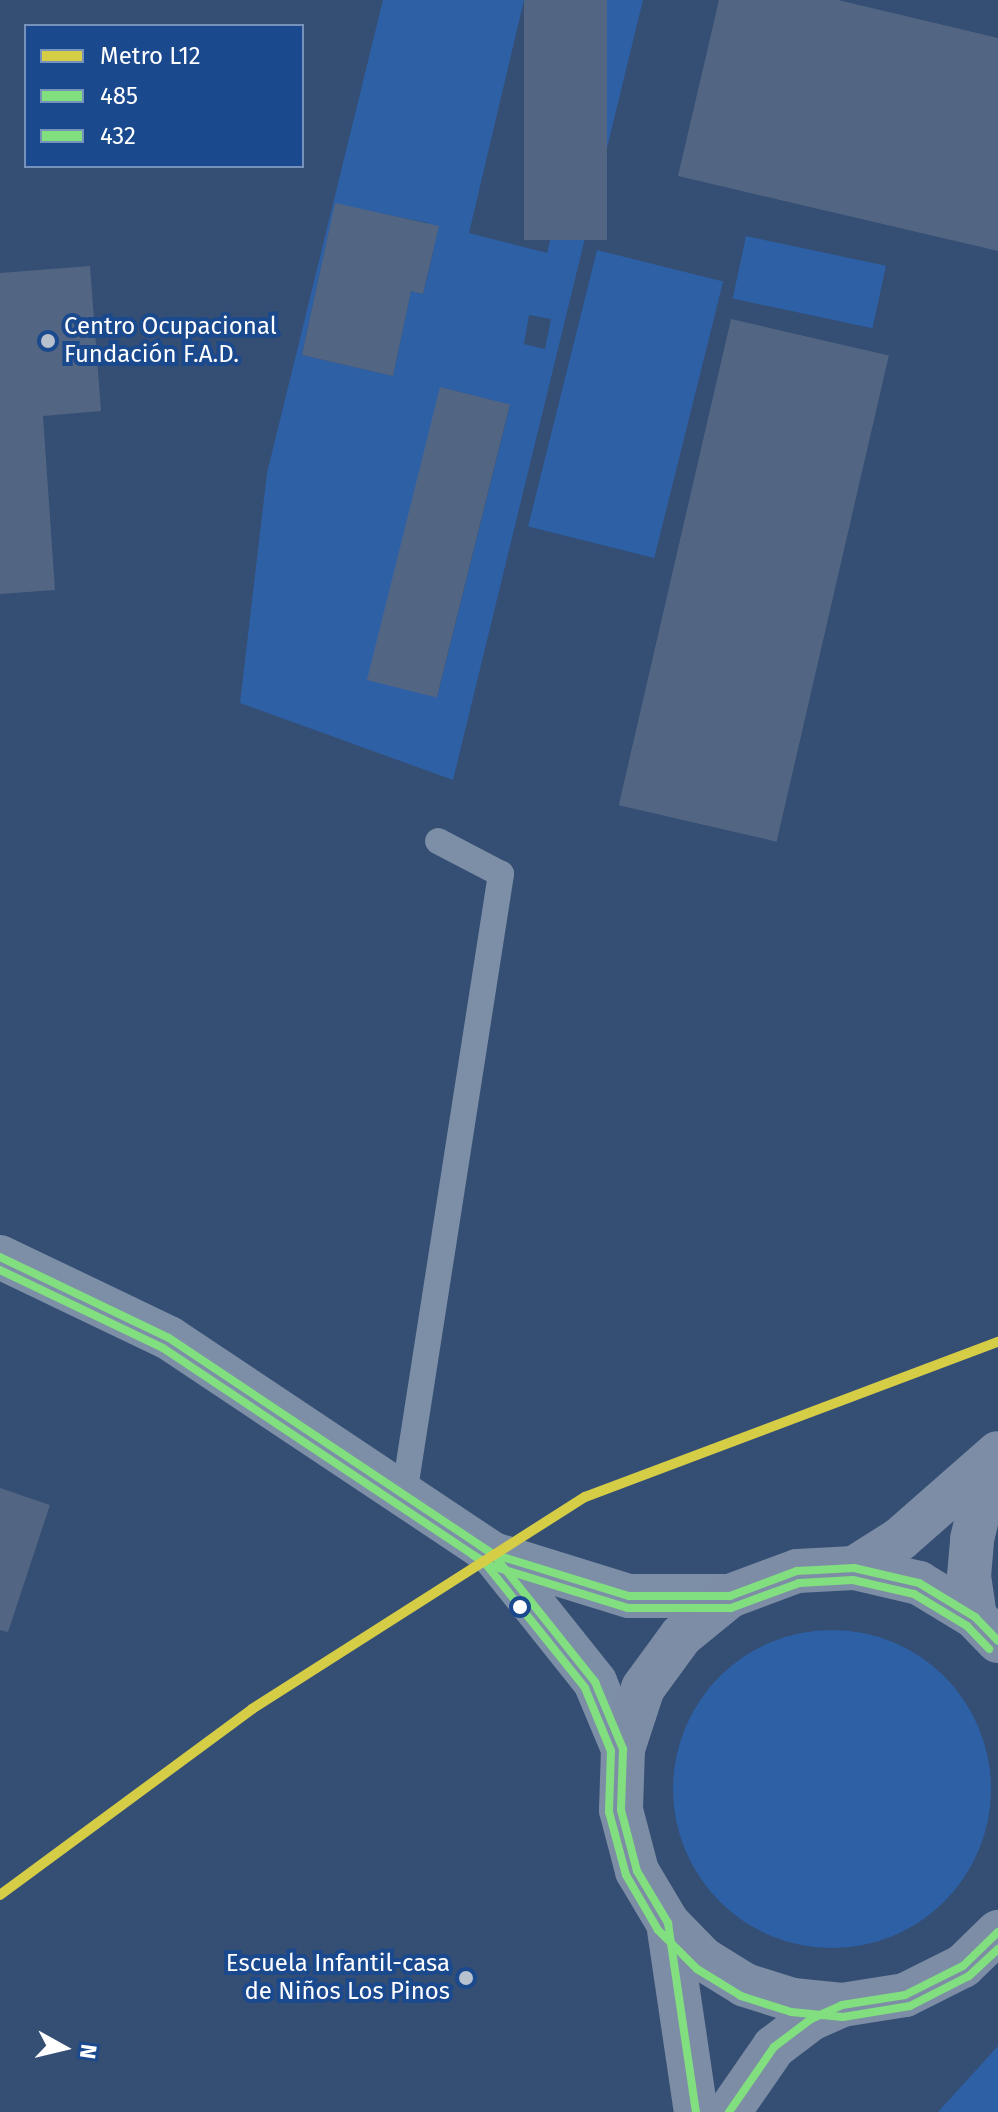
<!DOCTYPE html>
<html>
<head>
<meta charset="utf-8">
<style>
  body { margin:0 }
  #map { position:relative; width:998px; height:2112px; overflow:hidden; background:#354e73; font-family:"Fira Sans",sans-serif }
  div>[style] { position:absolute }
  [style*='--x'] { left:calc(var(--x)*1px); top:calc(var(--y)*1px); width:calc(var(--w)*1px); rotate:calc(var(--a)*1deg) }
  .green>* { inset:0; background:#2e60a5; transform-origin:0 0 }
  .round { border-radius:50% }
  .building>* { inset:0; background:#526684; transform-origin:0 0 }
  .lane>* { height:26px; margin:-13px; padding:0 13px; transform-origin:13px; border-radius:13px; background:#7c8fa7 }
  .street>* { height:44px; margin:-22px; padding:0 22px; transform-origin:22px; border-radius:22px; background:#7c8fa7 }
  .primary>* { height:44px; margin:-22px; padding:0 22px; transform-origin:22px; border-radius:22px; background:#7c8da5 }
  .bus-1>* { height:8px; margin:-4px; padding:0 4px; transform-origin:4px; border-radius:4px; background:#82df7f }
  .bus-2>* { height:8px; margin:-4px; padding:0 4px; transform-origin:4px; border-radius:4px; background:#82df7f }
  .metro-1>* { height:10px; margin:-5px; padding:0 5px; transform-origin:5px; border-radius:5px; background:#d6cd46 }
  .dots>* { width:22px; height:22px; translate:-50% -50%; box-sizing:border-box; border:4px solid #1a498e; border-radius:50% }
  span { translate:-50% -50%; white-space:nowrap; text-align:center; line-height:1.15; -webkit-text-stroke:8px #1a498e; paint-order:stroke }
  .poi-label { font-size:24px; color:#fff }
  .left { translate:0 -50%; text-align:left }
  .right { translate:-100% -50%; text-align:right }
  .legend { position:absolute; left:24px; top:24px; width:280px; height:144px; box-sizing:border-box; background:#1a498e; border:2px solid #7692bb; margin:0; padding:10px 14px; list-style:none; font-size:24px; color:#fff }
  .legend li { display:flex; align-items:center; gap:16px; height:40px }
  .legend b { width:40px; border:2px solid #7692bb }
  .north { position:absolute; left:24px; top:2008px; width:80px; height:80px; -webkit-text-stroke:6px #1a498e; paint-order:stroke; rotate:98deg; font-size:22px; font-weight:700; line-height:32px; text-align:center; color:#fff }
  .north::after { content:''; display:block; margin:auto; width:28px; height:36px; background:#fff; clip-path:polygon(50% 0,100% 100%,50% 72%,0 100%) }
</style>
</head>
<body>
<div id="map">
  <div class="green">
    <div style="clip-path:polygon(evenodd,383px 0,524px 0,469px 233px,547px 253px,607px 0,643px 0,453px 780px,240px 703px,267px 473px,383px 0,335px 204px,428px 223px,422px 250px,433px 253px,423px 294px,411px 291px,393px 376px,302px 355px,335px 204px,383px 0,529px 315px,551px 319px,545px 349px,524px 344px,529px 315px,383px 0,440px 387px,510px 405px,437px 697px,440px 387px)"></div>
    <div style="left:746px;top:236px;width:143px;height:64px;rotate:12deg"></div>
    <div style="left:597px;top:250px;width:130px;height:285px;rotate:14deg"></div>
    <div class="round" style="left:673px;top:1630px;width:318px;height:318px"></div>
    <div style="clip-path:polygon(998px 2046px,998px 2112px,938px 2112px)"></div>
  </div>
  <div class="building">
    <div style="left:524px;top:0;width:83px;height:240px"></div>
    <div style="clip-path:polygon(719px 0,838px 0,998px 38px,998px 251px,678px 176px)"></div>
    <div style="clip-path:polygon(335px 203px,439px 226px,423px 294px,411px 291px,393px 376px,302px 355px)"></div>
    <div style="clip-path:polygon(90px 266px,101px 411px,43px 416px,55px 590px,0 594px,0 273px)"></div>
    <div style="left:731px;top:319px;width:162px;height:499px;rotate:13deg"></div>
    <div style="left:440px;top:387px;width:72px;height:302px;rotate:14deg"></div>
    <div style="clip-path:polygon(0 1488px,50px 1505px,8px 1632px,0 1630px)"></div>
  </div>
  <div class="lane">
    <div style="--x:404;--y:1495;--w:629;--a:-81.12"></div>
    <div style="--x:501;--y:874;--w:71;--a:-152.4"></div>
  </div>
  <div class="street">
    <div style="--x:0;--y:1257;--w:187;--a:25.6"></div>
    <div style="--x:169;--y:1338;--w:389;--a:33.7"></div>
    <div style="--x:493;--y:1554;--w:142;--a:17.2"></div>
    <div style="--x:629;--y:1596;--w:101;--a:0"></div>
    <div style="--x:493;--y:1554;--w:164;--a:51.4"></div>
    <div style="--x:595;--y:1682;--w:73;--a:67.3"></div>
  </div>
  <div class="primary">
    <div style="--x:854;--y:1568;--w:54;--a:-32.2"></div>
    <div style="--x:900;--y:1539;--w:130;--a:-41.3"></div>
    <div style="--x:975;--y:1617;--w:41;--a:-98.3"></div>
    <div style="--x:969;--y:1576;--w:37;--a:-85"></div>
    <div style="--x:972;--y:1539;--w:80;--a:-76.3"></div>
    <div style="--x:998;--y:1641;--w:33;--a:-134"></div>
    <div style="--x:975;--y:1617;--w:66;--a:-148.7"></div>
    <div style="--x:919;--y:1583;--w:67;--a:-167"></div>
    <div style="--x:854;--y:1568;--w:57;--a:177"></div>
    <div style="--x:797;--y:1571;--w:72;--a:159.5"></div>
    <div style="--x:730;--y:1596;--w:63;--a:140.8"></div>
    <div style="--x:681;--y:1636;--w:64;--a:126.2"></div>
    <div style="--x:643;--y:1688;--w:64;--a:108.2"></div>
    <div style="--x:623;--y:1749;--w:61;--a:91.9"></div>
    <div style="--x:621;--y:1810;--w:63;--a:75.3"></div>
    <div style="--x:637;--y:1871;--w:61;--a:59.2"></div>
    <div style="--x:668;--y:1923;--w:50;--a:45.8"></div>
    <div style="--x:703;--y:1959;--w:49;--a:31.8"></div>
    <div style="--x:745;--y:1985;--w:50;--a:17.4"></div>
    <div style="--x:793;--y:2000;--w:49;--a:5.8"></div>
    <div style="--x:842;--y:2005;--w:64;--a:-9"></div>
    <div style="--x:905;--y:1995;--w:65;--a:-26.6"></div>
    <div style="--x:963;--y:1966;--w:49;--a:-44.2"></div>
    <div style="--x:668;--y:1923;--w:191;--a:81.6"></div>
    <div style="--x:729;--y:2112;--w:79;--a:-55.3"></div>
    <div style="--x:774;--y:2047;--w:46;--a:-37.1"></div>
    <div style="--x:811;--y:2019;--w:34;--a:-24"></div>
  </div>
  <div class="bus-1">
    <div style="--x:0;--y:1257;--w:187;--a:25.6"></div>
    <div style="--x:169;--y:1338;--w:389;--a:33.7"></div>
    <div style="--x:493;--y:1554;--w:164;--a:51.4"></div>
    <div style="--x:595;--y:1682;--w:73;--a:67.3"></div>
    <div style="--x:623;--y:1749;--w:61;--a:91.9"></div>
    <div style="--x:621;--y:1810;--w:63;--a:75.3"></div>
    <div style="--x:637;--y:1871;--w:61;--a:59.2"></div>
    <div style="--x:668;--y:1923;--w:191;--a:81.6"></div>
    <div style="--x:479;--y:1545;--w:17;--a:33"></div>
    <div style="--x:493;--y:1554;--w:142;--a:17.2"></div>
    <div style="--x:629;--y:1596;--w:101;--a:0"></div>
    <div style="--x:730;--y:1596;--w:72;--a:-20.5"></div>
    <div style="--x:797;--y:1571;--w:57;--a:-3"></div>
    <div style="--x:854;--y:1568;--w:67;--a:13"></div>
    <div style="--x:919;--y:1583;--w:66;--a:31.3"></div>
    <div style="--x:975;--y:1617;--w:33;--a:46"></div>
    <div style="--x:729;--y:2112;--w:79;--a:-55.3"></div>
    <div style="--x:774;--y:2047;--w:46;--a:-37.1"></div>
    <div style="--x:811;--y:2019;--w:34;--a:-24"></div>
    <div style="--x:842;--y:2005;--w:64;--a:-9"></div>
    <div style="--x:905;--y:1995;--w:65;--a:-26.6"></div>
    <div style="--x:963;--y:1966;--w:49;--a:-44.2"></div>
  </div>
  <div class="bus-2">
    <div style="--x:0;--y:1270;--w:181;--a:25.6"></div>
    <div style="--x:163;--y:1348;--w:387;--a:33.7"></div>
    <div style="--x:485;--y:1563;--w:160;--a:51.3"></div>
    <div style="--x:585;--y:1688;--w:68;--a:67.6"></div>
    <div style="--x:611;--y:1751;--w:61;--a:91.9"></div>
    <div style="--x:609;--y:1812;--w:65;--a:74.9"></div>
    <div style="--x:626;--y:1875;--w:64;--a:59.8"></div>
    <div style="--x:658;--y:1930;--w:55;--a:45"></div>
    <div style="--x:697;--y:1969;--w:52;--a:31.5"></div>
    <div style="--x:741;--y:1996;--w:52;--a:17.7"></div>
    <div style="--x:791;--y:2012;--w:52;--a:5.5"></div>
    <div style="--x:843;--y:2017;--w:68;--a:-9.3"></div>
    <div style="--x:910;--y:2006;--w:66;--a:-27"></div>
    <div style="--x:969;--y:1976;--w:40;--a:-43"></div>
    <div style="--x:473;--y:1555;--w:19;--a:32"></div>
    <div style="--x:489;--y:1565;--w:145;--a:17.2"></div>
    <div style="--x:628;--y:1608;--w:103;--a:0"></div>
    <div style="--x:731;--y:1608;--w:72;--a:-20.2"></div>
    <div style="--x:799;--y:1583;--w:54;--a:-3.2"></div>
    <div style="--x:853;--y:1580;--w:63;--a:12.9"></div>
    <div style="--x:914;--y:1594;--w:62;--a:31.1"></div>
    <div style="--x:967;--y:1626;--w:32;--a:46"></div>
  </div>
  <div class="metro-1">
    <div style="--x:0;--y:1895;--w:313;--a:-36.4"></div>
    <div style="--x:252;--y:1709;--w:395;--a:-32.5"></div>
    <div style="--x:585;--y:1497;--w:441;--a:-20.6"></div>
  </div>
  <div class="dots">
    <div style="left:48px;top:341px;background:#b8c1ce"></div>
    <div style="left:520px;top:1607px;background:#fff"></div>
    <div style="left:466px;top:1978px;background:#b8c1ce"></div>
  </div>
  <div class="poi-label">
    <span class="left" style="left:64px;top:341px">Centro Ocupacional<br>Fundación F.A.D.</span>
    <span class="right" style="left:450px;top:1978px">Escuela Infantil-casa<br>de Niños Los Pinos</span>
  </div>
  <ul class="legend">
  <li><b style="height:10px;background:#d6cd46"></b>Metro L12</li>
  <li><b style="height:10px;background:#82df7f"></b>485</li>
  <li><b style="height:10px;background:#82df7f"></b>432</li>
  </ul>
  <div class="north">N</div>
</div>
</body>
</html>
